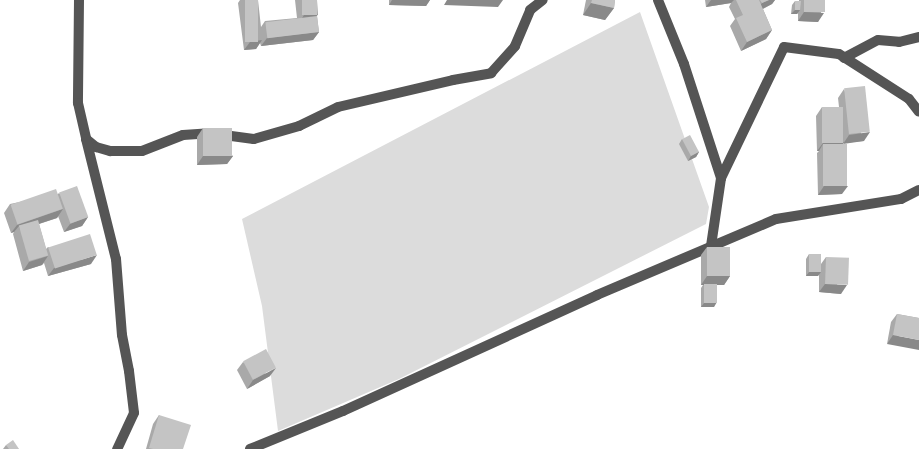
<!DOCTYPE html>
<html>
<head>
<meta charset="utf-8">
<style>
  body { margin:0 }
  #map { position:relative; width:919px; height:449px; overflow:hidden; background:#fff; font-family:Montserrat,sans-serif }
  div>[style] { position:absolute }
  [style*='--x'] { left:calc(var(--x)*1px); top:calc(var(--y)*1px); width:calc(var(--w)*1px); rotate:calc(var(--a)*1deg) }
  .green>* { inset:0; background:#dcdcdc }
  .street>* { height:10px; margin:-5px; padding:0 5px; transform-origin:5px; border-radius:5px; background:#555 }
  .wall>* { inset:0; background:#a9a9a9 }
  .shaded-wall>* { inset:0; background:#898989 }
  .building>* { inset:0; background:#c4c4c4; transform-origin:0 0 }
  span { translate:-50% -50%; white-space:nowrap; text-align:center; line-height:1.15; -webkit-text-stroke:4px #fff; paint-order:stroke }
</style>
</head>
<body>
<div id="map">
  <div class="green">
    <div style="clip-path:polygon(640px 12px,709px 207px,706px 224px,399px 379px,278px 431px,262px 306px,242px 219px)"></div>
  </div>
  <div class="street">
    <div style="--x:79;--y:0;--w:103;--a:90.6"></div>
    <div style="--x:78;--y:103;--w:37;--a:77"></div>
    <div style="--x:86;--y:139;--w:13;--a:39"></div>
    <div style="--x:96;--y:147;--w:15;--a:16"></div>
    <div style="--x:110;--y:151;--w:32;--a:0"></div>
    <div style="--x:142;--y:151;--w:44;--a:-21.3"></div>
    <div style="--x:183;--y:135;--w:26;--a:-4"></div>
    <div style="--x:209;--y:133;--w:45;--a:7.6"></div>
    <div style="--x:254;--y:139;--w:47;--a:-16.1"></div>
    <div style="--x:299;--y:126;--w:43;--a:-26"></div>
    <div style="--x:338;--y:107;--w:118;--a:-13.2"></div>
    <div style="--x:453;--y:80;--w:39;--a:-10"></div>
    <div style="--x:491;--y:73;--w:36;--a:-48"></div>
    <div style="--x:515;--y:46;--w:39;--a:-67"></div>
    <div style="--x:530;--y:10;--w:16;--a:-38"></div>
    <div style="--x:658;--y:0;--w:69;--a:67.9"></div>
    <div style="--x:684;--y:64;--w:120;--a:72"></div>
    <div style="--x:721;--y:178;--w:145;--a:-64.3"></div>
    <div style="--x:784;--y:47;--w:55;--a:7.3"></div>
    <div style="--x:839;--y:54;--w:83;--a:32.7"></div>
    <div style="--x:909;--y:99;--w:16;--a:52"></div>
    <div style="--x:844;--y:58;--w:38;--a:-28"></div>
    <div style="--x:878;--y:40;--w:21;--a:5"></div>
    <div style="--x:899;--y:42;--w:21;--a:-14"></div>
    <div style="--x:86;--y:139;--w:124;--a:76"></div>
    <div style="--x:116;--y:259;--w:76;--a:85.5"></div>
    <div style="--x:122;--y:335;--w:37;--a:79"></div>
    <div style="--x:129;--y:371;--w:42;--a:83.2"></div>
    <div style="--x:134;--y:413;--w:40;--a:115"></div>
    <div style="--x:711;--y:246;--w:69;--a:-81.6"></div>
    <div style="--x:250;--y:449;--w:100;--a:-22.2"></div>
    <div style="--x:343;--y:411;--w:279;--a:-24.5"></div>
    <div style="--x:597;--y:295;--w:194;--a:-23"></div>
    <div style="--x:776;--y:219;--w:127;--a:-9.1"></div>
    <div style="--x:901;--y:199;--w:20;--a:-27"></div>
  </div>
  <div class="wall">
    <div style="clip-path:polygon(240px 0,258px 0,261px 27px,265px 21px,297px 18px,295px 0,317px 0,318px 14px,317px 16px,319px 32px,313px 40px,261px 46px,260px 43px,256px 49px,244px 50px,238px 3px)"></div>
    <div style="clip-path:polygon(389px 0,430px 0,426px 6px,389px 5px)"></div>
    <div style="clip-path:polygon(586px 0,615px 0,614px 8px,605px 20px,583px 15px)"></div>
    <div style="clip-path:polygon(705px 0,775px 0,772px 4px,763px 9px,772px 30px,766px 39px,741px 51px,730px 26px,735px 19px,729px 7px,731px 3px,706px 7px)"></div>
    <div style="clip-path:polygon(799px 0,825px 0,818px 22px,798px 21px,798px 13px,797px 14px,791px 14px,792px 5px,795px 1px,799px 1px)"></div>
    <div style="clip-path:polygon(844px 89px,864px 141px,843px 143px,843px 144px,842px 194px,818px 195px,817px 153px,819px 151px,817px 151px,816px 116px,822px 107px,839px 107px,838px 98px)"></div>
    <div style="clip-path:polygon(203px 128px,233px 156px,227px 164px,197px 165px,197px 137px)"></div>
    <div style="clip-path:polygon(682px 139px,699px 152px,696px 157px,688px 161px,679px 144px)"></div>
    <div style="clip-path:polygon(59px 193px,88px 217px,82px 226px,64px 232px,58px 216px,57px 218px,39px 224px,46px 249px,48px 247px,91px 264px,48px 276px,44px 263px,42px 265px,23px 271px,13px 234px,14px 232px,11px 233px,4px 213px,10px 204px,58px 194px)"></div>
    <div style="clip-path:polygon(707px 247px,730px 276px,724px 285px,717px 285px,714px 307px,701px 307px,701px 288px,703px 285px,701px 285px,701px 255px)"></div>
    <div style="clip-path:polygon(809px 254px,821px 264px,826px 257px,841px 294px,819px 292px,819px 274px,818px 276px,806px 276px,806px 259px)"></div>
    <div style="clip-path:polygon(897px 314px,919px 318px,887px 344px,891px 322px)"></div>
    <div style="clip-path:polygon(243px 362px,270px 376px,247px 389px,237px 370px)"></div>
    <div style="clip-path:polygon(159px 415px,183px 449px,146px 449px,153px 424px)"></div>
    <div style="clip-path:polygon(6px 445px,19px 449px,3px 449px)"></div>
  </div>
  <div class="shaded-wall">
    <div style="clip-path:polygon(392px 0,430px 0,426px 6px,389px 5px)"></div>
    <div style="clip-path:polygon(447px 0,503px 0,498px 7px,444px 5px)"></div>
    <div style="clip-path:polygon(711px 0,734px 0,731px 3px,706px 7px)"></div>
    <div style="clip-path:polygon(769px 0,775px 0,772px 4px,756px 12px,762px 3px)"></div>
    <div style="clip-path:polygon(591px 3px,614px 8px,605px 20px,583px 15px)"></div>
    <div style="clip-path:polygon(795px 10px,800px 10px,797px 14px,791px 14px)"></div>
    <div style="clip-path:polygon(804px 12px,824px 13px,818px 22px,798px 21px)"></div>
    <div style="clip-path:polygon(318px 14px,312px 22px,298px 24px,304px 15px)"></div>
    <div style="clip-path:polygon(772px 30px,766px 39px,741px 51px,747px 42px)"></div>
    <div style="clip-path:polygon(319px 32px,313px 40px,261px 46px,267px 38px)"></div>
    <div style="clip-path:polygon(262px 40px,256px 49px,244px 50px,250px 42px)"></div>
    <div style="clip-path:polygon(870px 132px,864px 141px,843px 144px,849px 135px)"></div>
    <div style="clip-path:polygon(844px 142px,838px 151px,823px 144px,819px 151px,817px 151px,823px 143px)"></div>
    <div style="clip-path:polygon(699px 152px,696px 157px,688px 161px,691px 156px)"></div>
    <div style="clip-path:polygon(203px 156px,233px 156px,227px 164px,197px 165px)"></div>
    <div style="clip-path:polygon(824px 186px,848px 186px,842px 194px,818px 195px)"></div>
    <div style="clip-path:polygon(63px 209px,57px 218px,20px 230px,19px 226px,14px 232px,11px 233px,17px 225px)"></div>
    <div style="clip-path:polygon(88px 217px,82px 226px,64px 232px,70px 224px)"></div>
    <div style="clip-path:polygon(97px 255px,91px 264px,48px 276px,54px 268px)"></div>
    <div style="clip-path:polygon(48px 256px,42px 265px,23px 271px,29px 262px)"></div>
    <div style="clip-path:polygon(809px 272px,821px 272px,818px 276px,806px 276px)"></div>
    <div style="clip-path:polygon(707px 276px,730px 276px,724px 285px,701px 285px)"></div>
    <div style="clip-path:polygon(825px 284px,847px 285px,841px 294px,819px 292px)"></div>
    <div style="clip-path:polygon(717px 302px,714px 307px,701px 307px,704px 303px)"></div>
    <div style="clip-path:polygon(893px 335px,919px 340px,919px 350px,887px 344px)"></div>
    <div style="clip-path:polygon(276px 368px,270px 376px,247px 389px,253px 380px)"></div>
  </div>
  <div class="building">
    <div style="left:245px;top:0;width:13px;height:42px"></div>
    <div style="left:302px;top:0;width:15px;height:15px"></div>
    <div style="clip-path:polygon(592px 0,615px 0,614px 8px,591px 3px)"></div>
    <div style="clip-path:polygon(736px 0,759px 0,772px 30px,747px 42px,736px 18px,743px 15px)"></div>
    <div style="clip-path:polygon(760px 0,769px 0,762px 3px)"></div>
    <div style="left:804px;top:0;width:21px;height:12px"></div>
    <div style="clip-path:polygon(795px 1px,801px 1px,800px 10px,795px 10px)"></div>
    <div style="left:317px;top:16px;width:16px;height:52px;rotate:83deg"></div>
    <div style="left:865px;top:86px;width:46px;height:21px;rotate:84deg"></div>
    <div style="left:822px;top:107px;width:21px;height:36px"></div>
    <div style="left:203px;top:128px;width:29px;height:28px"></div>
    <div style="left:690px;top:135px;width:19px;height:9px;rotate:62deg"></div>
    <div style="left:823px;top:144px;width:24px;height:42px"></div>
    <div style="left:77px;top:186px;width:33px;height:19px;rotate:70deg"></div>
    <div style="left:56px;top:189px;width:21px;height:48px;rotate:71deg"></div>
    <div style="left:38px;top:220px;width:37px;height:20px;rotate:74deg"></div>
    <div style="left:90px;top:234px;width:22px;height:44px;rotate:72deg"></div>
    <div style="left:707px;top:247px;width:23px;height:29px"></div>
    <div style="left:809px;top:254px;width:12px;height:18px"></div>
    <div style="left:826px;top:257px;width:23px;height:27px;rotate:2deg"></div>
    <div style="left:704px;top:284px;width:13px;height:19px"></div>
    <div style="clip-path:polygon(897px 314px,919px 318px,919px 340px,893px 335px)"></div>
    <div style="left:266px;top:349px;width:21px;height:26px;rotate:62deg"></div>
    <div style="clip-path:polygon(159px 415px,191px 425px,183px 449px,153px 449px,149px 448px)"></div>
    <div style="clip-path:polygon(13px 440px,19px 449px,9px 449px,6px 445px)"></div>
  </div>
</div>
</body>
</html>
